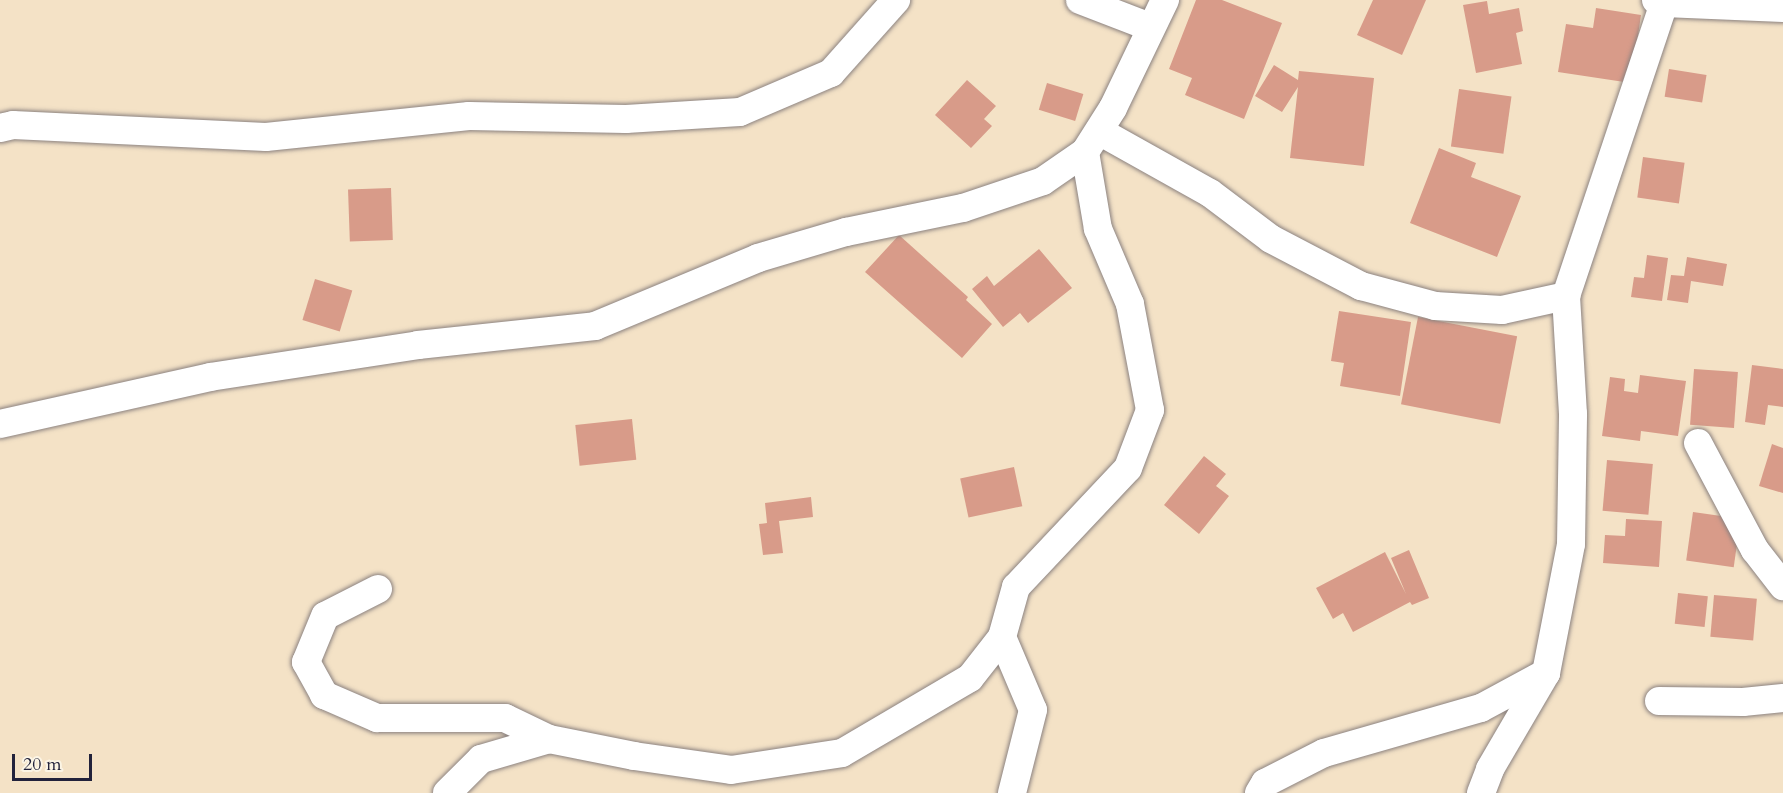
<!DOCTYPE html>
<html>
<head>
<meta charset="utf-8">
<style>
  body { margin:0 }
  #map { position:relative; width:1783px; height:793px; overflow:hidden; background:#f4e2c6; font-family:Cardo,serif }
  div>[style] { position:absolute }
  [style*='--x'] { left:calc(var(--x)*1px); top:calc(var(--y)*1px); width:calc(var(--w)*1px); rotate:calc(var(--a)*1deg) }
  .building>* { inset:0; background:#d89b89; transform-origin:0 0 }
  .roads { filter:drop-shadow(0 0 2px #8b8280) drop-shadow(0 0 2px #8b8280) }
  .minor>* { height:28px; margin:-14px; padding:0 14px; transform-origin:14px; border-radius:14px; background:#fff }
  span { translate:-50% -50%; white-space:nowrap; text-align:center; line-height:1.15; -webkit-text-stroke:6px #fcf5e5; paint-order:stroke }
  .scale { position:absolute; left:12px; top:754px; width:80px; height:27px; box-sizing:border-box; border:3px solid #22223b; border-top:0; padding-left:8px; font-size:18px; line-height:21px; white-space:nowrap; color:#22223b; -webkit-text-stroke:4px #fcf5e5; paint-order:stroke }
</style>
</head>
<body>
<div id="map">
  <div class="building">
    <div style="clip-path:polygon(1196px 0,1222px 0,1282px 23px,1244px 119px,1185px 95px,1192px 78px,1169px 69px)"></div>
    <div style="clip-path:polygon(1373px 0,1426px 0,1402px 55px,1357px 35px)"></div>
    <div style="clip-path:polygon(1487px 1px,1489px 14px,1519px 8px,1523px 31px,1516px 33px,1522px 64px,1476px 73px,1463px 5px)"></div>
    <div style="clip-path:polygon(1596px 8px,1641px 15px,1631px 83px,1558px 72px,1566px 24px,1593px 28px)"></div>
    <div style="clip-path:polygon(1274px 65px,1298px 80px,1299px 71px,1374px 78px,1364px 166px,1290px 158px,1298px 87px,1282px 112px,1255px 96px)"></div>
    <div style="left:1669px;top:69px;width:38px;height:28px;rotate:9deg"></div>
    <div style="clip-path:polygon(967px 80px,996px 106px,984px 119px,992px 126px,971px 148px,935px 115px)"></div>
    <div style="left:1047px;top:83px;width:38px;height:28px;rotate:17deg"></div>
    <div style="left:1459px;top:89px;width:53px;height:58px;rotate:8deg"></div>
    <div style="clip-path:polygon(1439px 148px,1476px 163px,1471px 177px,1521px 196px,1497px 257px,1410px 223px)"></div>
    <div style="left:1643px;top:157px;width:42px;height:41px;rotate:8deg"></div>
    <div style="left:391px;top:188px;width:52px;height:43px;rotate:88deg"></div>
    <div style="clip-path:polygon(899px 235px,968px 297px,966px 300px,992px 324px,962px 358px,865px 272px)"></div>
    <div style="clip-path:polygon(1039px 249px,1072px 288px,1028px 323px,1020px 313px,1003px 327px,972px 289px,987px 276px,994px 286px)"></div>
    <div style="clip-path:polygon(1647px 255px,1668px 258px,1662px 301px,1631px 297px,1634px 277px,1644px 278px)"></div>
    <div style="clip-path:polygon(1687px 257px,1727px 264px,1723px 286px,1691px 281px,1688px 303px,1667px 300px,1671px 275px,1684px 276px)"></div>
    <div style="left:315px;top:279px;width:39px;height:43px;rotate:17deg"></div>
    <div style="clip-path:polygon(1339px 311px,1411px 322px,1400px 396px,1340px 386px,1344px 363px,1331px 361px)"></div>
    <div style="left:1418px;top:317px;width:101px;height:89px;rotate:11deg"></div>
    <div style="clip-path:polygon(1752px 365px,1783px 369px,1783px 407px,1768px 405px,1765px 425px,1745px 422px)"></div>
    <div style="left:1694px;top:369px;width:44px;height:56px;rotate:4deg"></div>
    <div style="clip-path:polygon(1640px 375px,1686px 381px,1678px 436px,1641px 431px,1640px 441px,1602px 436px,1610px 377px,1625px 379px,1624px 391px,1638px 393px)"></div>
    <div style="left:632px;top:419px;width:41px;height:57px;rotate:84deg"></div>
    <div style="clip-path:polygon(1772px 444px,1783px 448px,1783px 493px,1759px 486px)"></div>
    <div style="clip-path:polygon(1204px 456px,1226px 474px,1216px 486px,1229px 496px,1199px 534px,1164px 505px)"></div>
    <div style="left:1607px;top:460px;width:46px;height:51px;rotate:5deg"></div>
    <div style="left:1014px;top:467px;width:40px;height:55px;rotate:78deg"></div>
    <div style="clip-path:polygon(811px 497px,813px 517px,779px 521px,783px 553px,763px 555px,759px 524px,767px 523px,765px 503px)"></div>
    <div style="left:1693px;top:512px;width:48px;height:49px;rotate:8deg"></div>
    <div style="clip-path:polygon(1626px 519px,1662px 521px,1659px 567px,1603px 563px,1605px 535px,1625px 536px)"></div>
    <div style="clip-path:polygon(1409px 550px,1429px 598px,1412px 605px,1410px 602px,1353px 632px,1343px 613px,1333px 619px,1316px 588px,1385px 552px,1406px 594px,1391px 558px)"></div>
    <div style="left:1678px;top:593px;width:30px;height:31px;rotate:6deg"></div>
    <div style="left:1714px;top:595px;width:43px;height:42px;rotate:5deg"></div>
  </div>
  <div class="roads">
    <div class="minor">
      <div style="--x:1080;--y:0;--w:75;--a:21.1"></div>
      <div style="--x:1656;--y:0;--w:9;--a:21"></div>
      <div style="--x:1664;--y:3;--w:119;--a:2.4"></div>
      <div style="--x:0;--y:128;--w:13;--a:-13"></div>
      <div style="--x:13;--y:125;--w:253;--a:2.7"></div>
      <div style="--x:266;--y:137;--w:204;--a:-5.9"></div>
      <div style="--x:469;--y:116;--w:157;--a:1.1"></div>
      <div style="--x:626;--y:119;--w:114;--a:-3.5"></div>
      <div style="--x:740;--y:112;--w:99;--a:-23.2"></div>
      <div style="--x:831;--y:73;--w:98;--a:-48.3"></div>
      <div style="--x:1099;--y:131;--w:127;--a:29.2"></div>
      <div style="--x:1210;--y:193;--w:76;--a:37"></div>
      <div style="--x:1271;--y:239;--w:102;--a:27.6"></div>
      <div style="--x:1361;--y:286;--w:77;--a:15.1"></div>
      <div style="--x:1435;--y:306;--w:67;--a:3.4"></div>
      <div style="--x:1502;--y:310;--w:66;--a:-12.3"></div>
      <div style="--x:0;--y:424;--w:215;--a:-12.6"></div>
      <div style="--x:210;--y:377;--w:210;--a:-8.7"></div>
      <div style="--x:418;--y:345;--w:178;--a:-6.1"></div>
      <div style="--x:595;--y:326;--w:177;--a:-22.6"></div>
      <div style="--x:758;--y:258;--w:92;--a:-16.5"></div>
      <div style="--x:846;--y:232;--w:119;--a:-11.6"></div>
      <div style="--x:963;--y:208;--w:84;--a:-18.6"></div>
      <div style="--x:1043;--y:181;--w:51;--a:-34.6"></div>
      <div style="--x:1085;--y:152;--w:52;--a:-57.5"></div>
      <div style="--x:1113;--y:108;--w:120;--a:-64.3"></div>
      <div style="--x:1698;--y:443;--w:121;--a:62"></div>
      <div style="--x:1755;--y:550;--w:46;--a:52.1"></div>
      <div style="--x:378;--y:589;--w:59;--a:153"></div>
      <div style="--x:325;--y:616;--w:50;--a:112.4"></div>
      <div style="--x:306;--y:662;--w:38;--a:61"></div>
      <div style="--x:324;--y:695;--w:58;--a:23.5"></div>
      <div style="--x:377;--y:718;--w:128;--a:0"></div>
      <div style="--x:505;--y:718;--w:49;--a:25.5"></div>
      <div style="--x:1002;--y:637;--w:79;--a:67"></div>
      <div style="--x:1033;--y:710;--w:86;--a:104.2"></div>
      <div style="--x:1659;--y:701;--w:84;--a:0.7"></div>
      <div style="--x:1743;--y:702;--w:40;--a:-5.7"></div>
      <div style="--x:447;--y:793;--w:48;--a:-45"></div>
      <div style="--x:481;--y:759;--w:71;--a:-16.4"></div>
      <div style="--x:549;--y:739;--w:87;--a:11.3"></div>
      <div style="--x:634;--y:756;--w:98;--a:8.2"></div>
      <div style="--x:731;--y:770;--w:112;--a:-8.7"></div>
      <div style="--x:842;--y:753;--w:148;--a:-30.4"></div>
      <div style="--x:970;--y:678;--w:52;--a:-52"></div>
      <div style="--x:1002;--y:637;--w:52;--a:-74.4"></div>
      <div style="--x:1016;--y:587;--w:163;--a:-46.7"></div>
      <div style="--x:1128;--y:468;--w:62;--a:-69.2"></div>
      <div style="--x:1150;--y:410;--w:108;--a:-100.7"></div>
      <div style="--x:1130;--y:304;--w:82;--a:-113.1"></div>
      <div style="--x:1098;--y:229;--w:78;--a:-99.6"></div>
      <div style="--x:1259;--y:793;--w:12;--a:-59"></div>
      <div style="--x:1265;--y:783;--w:66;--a:-27"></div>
      <div style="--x:1324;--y:753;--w:163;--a:-16"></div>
      <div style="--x:1481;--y:708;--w:74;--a:-28.3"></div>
      <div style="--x:1481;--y:793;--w:26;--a:-69"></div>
      <div style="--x:1490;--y:769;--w:111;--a:-59.7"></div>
      <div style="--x:1546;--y:673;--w:131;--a:-79"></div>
      <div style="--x:1571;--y:544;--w:130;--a:-89.1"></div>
      <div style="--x:1573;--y:414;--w:118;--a:-93.4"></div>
      <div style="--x:1566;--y:296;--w:309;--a:-71.5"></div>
    </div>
  </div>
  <div class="scale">20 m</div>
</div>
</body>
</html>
